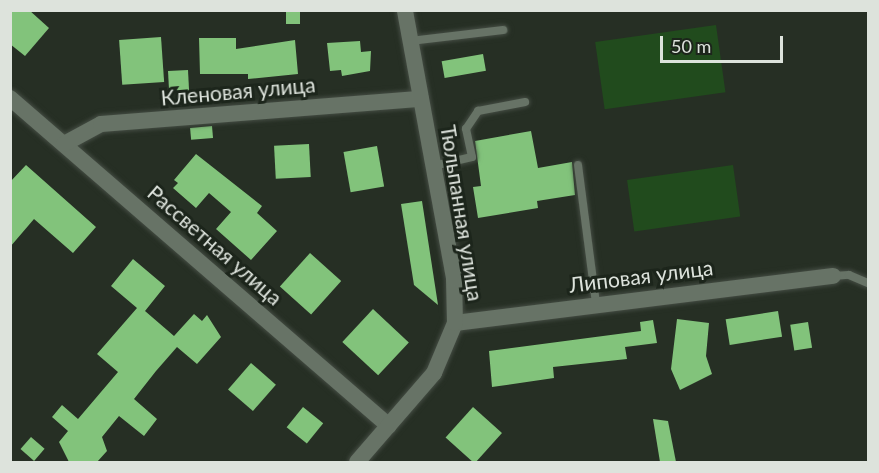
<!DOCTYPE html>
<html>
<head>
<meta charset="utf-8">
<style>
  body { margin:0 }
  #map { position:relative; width:879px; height:473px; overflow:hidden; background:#262f24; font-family:Lato,sans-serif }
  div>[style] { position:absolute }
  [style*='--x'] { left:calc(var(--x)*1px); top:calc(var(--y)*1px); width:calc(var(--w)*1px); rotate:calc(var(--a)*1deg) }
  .green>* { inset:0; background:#214b1d; transform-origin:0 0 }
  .building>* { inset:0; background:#82c37b; transform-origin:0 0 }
  .roads { filter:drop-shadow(0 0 2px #444c43) drop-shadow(0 0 2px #444c43) }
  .service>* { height:8px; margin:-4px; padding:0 4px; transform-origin:4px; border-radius:4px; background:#677366 }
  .minor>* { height:16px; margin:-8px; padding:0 8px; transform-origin:8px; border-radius:8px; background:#677366 }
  span { translate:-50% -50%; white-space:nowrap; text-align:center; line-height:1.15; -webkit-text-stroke:6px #1c251b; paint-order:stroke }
  .street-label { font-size:21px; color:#dde3dc }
  .frame { position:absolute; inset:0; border:12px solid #dde3dc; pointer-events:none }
  .scale { position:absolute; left:660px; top:36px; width:123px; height:27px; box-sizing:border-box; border:3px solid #dde3dc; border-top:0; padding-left:8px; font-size:18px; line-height:21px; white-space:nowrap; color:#dde3dc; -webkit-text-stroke:4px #1c251b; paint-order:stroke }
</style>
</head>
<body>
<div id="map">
  <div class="green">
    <div style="left:716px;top:25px;width:68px;height:122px;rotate:82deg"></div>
    <div style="left:733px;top:165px;width:52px;height:107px;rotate:82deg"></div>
  </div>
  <div class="building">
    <div style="clip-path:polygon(10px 10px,29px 10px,49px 28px,25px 56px,10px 44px)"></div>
    <div style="left:286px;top:10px;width:14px;height:14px"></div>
    <div style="left:161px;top:37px;width:45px;height:42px;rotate:86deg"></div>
    <div style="clip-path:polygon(199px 38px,236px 38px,236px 49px,295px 40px,298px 74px,248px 79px,248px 74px,200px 74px)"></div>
    <div style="clip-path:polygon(360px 41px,361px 52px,371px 51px,370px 71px,342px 76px,341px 70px,330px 71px,327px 43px)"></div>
    <div style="left:483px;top:54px;width:17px;height:42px;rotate:80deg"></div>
    <div style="left:188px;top:70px;width:21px;height:20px;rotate:87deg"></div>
    <div style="left:212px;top:126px;width:12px;height:22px;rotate:85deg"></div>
    <div style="clip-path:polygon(531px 131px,538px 168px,572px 162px,575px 195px,537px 201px,538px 208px,478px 218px,473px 187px,481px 186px,475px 141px)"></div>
    <div style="left:309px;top:144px;width:33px;height:35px;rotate:87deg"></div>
    <div style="left:377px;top:146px;width:41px;height:34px;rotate:80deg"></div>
    <div style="clip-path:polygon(196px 154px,262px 206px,257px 213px,277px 231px,251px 260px,216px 229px,231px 212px,209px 193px,196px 208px,173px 188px,178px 183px,174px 180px)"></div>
    <div style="clip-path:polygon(26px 165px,96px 227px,73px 253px,34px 219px,10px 247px,10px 182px)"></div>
    <div style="clip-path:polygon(422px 201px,438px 305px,414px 285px,401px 204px)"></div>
    <div style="left:310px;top:253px;width:42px;height:45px;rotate:42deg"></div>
    <div style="clip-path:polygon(133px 259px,165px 286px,145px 311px,174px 336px,194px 314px,202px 321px,207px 315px,221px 337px,197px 364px,177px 347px,156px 371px,134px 399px,157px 419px,144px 436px,119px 416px,102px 437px,107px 451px,97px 462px,69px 462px,59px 442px,68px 431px,52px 417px,62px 405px,78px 419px,118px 372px,97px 354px,137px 308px,111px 286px)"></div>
    <div style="left:373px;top:309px;width:49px;height:45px;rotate:43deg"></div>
    <div style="left:778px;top:311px;width:26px;height:53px;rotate:81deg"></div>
    <div style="clip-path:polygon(677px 319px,709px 323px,706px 356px,712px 374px,680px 390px,671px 369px)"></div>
    <div style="clip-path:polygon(653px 320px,657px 343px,625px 347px,627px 359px,553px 367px,554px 378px,492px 387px,489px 351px,641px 331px,640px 322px)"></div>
    <div style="left:808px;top:322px;width:26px;height:18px;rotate:81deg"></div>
    <div style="left:251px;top:363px;width:33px;height:35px;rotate:41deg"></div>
    <div style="left:303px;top:407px;width:26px;height:26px;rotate:39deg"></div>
    <div style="left:473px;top:407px;width:39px;height:41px;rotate:42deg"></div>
    <div style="clip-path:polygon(653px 419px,668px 421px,676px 462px,660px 462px)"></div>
    <div style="left:31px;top:437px;width:18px;height:16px;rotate:41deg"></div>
  </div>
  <div class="roads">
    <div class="service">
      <div style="--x:410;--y:41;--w:94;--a:-6.7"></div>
      <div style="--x:578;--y:165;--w:140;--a:82.6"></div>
      <div style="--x:433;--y:166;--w:40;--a:-13"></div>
      <div style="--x:472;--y:157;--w:29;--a:-102"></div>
      <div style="--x:466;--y:129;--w:22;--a:-56"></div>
      <div style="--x:478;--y:111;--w:48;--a:-10.8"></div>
      <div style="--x:833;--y:276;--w:16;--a:-4"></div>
      <div style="--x:849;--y:275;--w:21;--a:23"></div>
    </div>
    <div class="minor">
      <div style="--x:10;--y:98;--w:501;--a:40.87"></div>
      <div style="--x:64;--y:144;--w:42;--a:-28.4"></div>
      <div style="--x:101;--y:124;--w:321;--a:-4.5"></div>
      <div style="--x:455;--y:323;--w:381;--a:-7.1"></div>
      <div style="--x:357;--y:462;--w:118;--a:-49.1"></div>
      <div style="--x:434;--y:373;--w:54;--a:-67.2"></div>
      <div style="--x:455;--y:323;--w:45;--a:-91.3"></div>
      <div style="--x:454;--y:278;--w:272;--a:-100.4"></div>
    </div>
  </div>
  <div class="street-label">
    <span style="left:238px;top:91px;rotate:-5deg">Кленовая улица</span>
    <span style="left:462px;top:213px;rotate:81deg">Тюльпанная улица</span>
    <span style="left:215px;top:245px;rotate:41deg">Рассветная улица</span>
    <span style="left:641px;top:276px;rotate:-7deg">Липовая улица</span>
  </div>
  <div class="frame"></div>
  <div class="scale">50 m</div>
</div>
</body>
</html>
